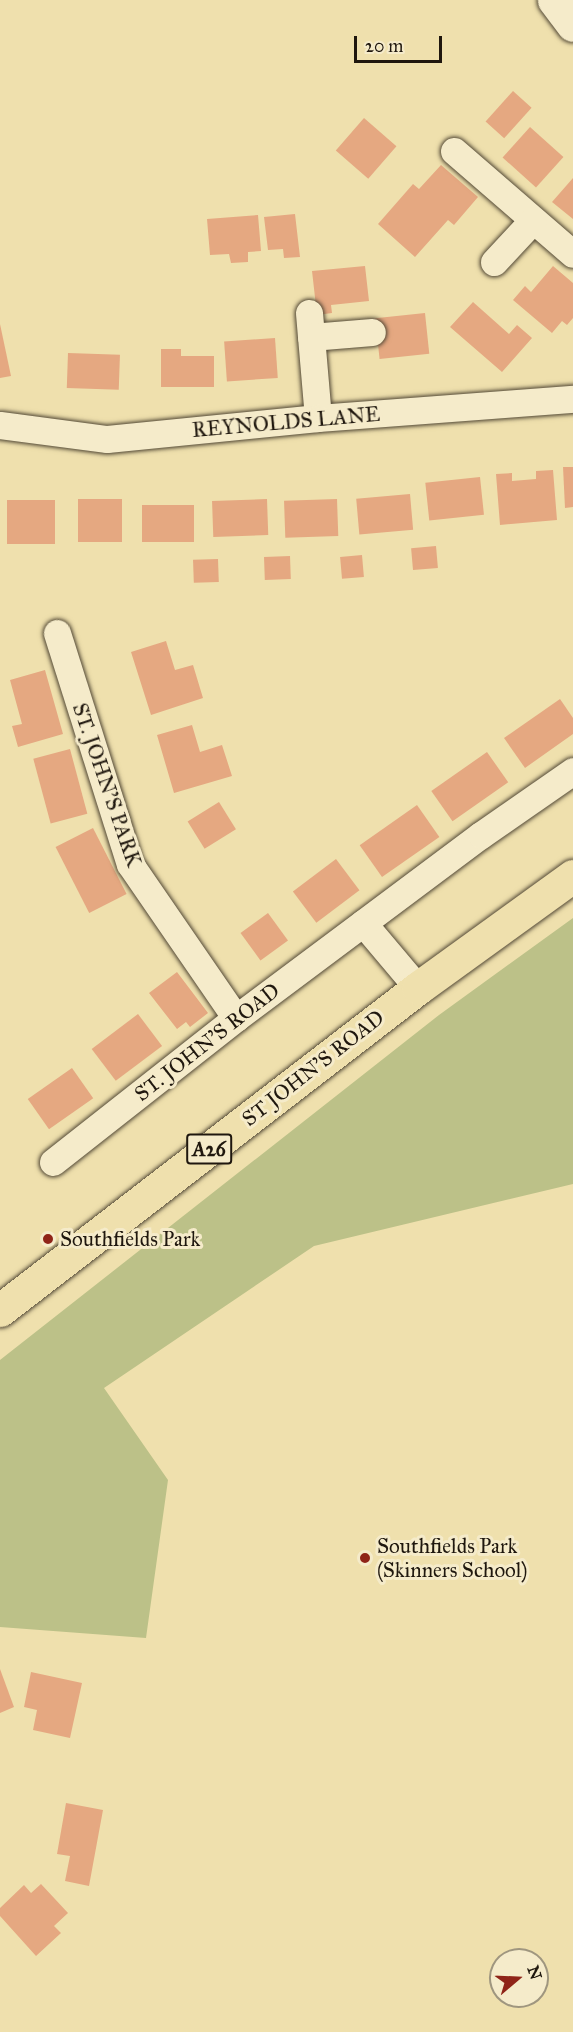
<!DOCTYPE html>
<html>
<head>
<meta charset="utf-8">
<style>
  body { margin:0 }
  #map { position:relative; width:573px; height:2032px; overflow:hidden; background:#efe0ad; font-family:"IM FELL Great Primer",serif }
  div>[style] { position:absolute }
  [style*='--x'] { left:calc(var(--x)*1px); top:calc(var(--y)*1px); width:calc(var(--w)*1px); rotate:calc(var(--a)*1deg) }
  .green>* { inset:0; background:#bcc188 }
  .building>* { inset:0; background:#e5a881; transform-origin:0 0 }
  .roads { filter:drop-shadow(0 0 2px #534936) drop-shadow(0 0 2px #534936) }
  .street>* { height:27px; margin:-13.5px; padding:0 13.5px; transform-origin:13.5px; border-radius:13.5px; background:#f5ebca }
  .secondary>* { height:33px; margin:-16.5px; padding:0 16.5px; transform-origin:16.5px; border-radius:16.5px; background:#f5ebca }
  .highway>* { height:33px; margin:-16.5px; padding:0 16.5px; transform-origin:16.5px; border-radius:16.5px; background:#efe0ad }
  .dots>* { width:16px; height:16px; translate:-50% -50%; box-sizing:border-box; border:3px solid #f5ebca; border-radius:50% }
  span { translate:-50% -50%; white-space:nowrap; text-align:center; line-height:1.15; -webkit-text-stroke:6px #f5ebca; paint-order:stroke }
  .shield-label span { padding:2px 4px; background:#f5ebca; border:2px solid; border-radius:4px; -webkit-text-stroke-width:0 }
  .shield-label { font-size:20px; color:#1f170e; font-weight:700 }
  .street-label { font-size:21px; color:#1f170e }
  .poi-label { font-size:21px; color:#1f170e }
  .left { translate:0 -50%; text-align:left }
  .north { position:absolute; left:489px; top:1948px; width:60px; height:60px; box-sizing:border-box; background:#f5ebca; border:2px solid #9f967f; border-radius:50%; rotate:71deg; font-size:16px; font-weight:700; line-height:24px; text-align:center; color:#1f170e }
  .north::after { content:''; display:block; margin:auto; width:21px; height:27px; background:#8f2418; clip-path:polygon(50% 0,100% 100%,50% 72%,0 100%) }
  .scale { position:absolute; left:354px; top:36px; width:88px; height:27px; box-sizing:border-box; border:3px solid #1f170e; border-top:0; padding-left:8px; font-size:18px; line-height:21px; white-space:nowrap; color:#1f170e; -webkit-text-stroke:4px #f5ebca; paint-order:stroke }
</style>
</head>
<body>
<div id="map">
  <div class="green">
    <div style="clip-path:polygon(573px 918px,573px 1184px,314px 1246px,104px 1388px,168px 1480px,146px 1638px,0 1627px,0 1360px,439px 1015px)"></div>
  </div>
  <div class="building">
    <div style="left:513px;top:91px;width:25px;height:41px;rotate:42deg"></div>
    <div style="left:364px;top:118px;width:43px;height:43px;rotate:41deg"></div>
    <div style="left:530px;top:127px;width:45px;height:41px;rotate:42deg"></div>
    <div style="clip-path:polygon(441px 165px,478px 197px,454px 225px,448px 220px,415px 257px,378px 224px,413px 184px,419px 189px)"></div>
    <div style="clip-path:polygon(573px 178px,573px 219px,552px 202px)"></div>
    <div style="clip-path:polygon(295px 214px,300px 257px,284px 258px,283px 249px,268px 250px,264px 217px)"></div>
    <div style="clip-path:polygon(258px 215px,261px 251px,248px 252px,248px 262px,231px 263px,229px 254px,210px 255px,207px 219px)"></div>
    <div style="clip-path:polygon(365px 266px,369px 301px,331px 305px,332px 313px,317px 315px,312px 271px)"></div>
    <div style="clip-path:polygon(553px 266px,573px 283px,573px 318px,567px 325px,562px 321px,552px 333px,513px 300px,525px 286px,531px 292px)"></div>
    <div style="clip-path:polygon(473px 302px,509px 334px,517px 325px,532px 338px,502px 372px,450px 327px)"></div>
    <div style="left:425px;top:313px;width:41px;height:50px;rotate:84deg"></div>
    <div style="clip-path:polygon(0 324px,11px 376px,0 378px)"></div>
    <div style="left:275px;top:338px;width:40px;height:51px;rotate:86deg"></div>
    <div style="clip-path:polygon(161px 349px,181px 349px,181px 356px,214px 356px,214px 387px,161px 387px)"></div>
    <div style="left:68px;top:353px;width:52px;height:35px;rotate:2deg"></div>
    <div style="clip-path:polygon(563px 467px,573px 467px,573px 507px,565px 508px)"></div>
    <div style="clip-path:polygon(553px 470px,557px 520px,500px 525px,496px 474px,512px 473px,512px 481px,536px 479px,536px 471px)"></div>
    <div style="left:480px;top:477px;width:38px;height:55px;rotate:84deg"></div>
    <div style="left:410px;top:494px;width:36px;height:54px;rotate:85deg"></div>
    <div style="left:122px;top:499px;width:43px;height:44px;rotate:90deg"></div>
    <div style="left:267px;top:499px;width:36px;height:55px;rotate:88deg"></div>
    <div style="left:337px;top:499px;width:37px;height:53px;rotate:88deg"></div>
    <div style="left:7px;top:500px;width:48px;height:44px"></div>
    <div style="left:142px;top:505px;width:52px;height:37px"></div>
    <div style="left:436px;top:546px;width:22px;height:25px;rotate:85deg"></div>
    <div style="left:362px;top:555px;width:22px;height:22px;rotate:85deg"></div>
    <div style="left:290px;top:556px;width:23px;height:26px;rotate:88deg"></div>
    <div style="left:218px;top:559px;width:23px;height:25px;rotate:88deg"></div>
    <div style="clip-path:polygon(166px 641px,175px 670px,193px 665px,203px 698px,151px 715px,131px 652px)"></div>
    <div style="clip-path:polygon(45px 670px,63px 734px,18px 747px,12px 726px,22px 724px,10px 680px)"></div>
    <div style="clip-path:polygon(560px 699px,573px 718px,573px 734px,525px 768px,504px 738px)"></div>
    <div style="clip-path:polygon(192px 725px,200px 752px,222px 745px,232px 776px,174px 793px,157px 735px)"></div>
    <div style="left:70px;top:749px;width:67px;height:38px;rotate:75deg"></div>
    <div style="left:487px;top:752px;width:37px;height:68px;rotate:55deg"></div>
    <div style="left:219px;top:802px;width:32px;height:37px;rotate:58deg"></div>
    <div style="left:417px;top:805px;width:39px;height:70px;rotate:55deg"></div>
    <div style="left:93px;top:828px;width:74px;height:42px;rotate:63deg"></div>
    <div style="left:336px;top:859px;width:39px;height:54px;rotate:53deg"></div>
    <div style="left:268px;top:913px;width:34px;height:34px;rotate:54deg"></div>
    <div style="clip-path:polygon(177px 972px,208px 1013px,190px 1027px,186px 1022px,177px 1029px,149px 993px)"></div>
    <div style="left:138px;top:1014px;width:40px;height:58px;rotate:53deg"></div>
    <div style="left:72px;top:1068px;width:37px;height:54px;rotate:55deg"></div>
    <div style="clip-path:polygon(0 1669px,14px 1707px,0 1713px)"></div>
    <div style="clip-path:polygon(31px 1672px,82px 1683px,70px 1738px,33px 1730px,37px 1710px,24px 1707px)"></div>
    <div style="clip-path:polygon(66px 1803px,103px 1810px,89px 1886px,65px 1881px,70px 1856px,57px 1854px)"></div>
    <div style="clip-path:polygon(41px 1884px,68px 1913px,54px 1926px,61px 1933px,36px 1956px,0 1916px,0 1908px,24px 1885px,31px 1893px)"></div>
  </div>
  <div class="roads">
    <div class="street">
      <div style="--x:454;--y:151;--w:157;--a:40.9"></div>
      <div style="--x:494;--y:262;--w:57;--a:-47.1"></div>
      <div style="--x:309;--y:313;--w:105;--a:85.1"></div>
      <div style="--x:311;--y:337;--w:61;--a:-4.7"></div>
      <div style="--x:0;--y:425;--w:108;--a:7.5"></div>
      <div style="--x:107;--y:439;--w:212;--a:-5.7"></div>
      <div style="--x:318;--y:418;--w:256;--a:-4.3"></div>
      <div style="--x:57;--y:633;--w:242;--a:72.5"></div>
      <div style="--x:130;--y:864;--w:187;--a:55.5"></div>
      <div style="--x:363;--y:923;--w:85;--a:49.8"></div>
      <div style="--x:53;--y:1162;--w:233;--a:-38.2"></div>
      <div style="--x:236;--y:1018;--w:306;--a:-36.8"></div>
      <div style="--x:481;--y:835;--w:112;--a:-34.8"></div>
    </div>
    <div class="secondary">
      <div style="--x:554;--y:0;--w:31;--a:53"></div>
    </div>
    <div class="highway">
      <div style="--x:0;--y:1310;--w:528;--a:-37.61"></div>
      <div style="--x:418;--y:988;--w:191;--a:-35.9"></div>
    </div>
  </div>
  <div class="dots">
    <div style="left:48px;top:1239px;background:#8f2418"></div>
    <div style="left:365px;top:1558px;background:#8f2418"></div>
  </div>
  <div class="shield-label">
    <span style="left:209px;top:1149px">A26</span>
  </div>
  <div class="street-label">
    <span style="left:286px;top:422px;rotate:-5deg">REYNOLDS LANE</span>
    <span style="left:107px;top:785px;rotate:71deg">ST. JOHN'S PARK</span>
    <span style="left:207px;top:1042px;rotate:-38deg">ST. JOHN'S ROAD</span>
    <span style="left:313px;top:1068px;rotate:-38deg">ST JOHN'S ROAD</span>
  </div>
  <div class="poi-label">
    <span class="left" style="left:60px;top:1239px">Southfields Park</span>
    <span class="left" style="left:377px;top:1558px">Southfields Park<br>(Skinners School)</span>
  </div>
  <div class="north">N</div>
  <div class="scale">20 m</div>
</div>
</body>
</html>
